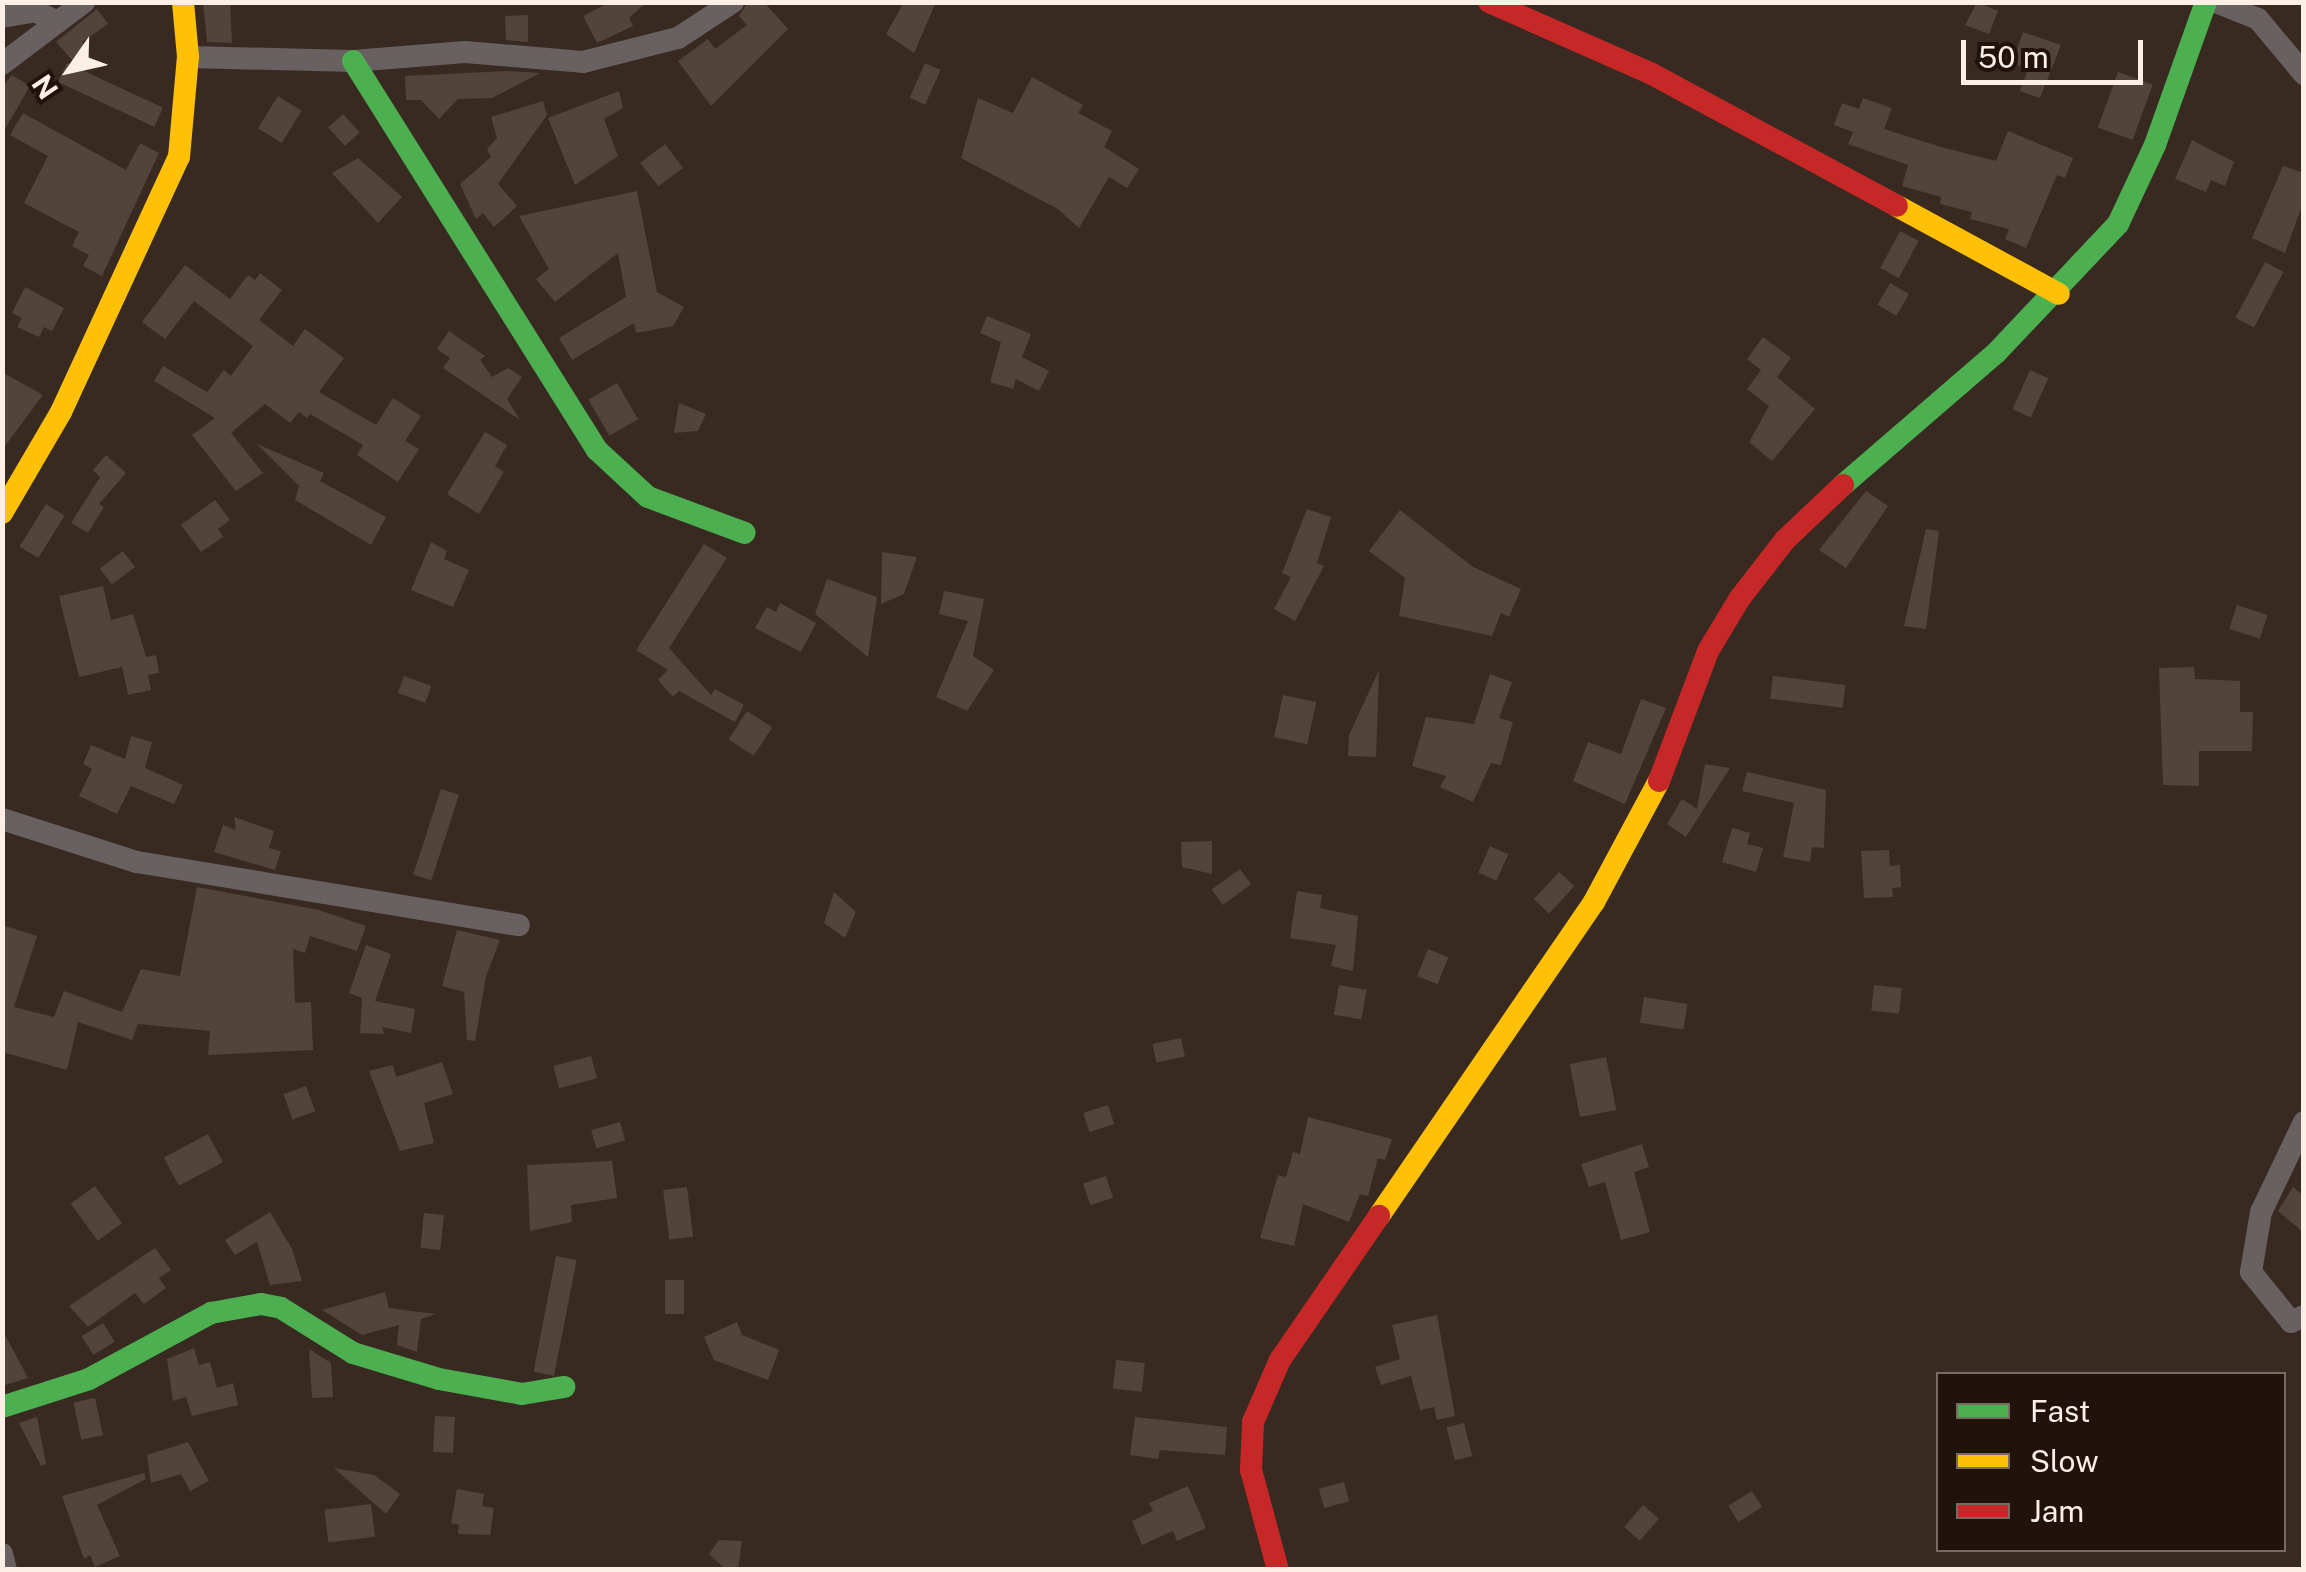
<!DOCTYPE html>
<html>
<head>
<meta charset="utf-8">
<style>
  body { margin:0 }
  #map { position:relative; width:2306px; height:1572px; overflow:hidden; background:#382a21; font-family:"Public Sans",sans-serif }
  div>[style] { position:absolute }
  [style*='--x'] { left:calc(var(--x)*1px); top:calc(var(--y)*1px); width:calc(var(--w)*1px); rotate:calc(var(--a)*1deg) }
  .building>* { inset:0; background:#51443b; transform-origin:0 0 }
  .street>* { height:22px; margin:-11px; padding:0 11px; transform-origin:11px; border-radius:11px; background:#696161 }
  .fast>* { height:22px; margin:-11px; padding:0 11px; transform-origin:11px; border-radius:11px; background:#4caf50 }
  .slow>* { height:22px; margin:-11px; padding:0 11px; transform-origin:11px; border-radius:11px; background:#ffc107 }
  .jam>* { height:22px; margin:-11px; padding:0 11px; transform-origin:11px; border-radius:11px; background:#c62828 }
  span { translate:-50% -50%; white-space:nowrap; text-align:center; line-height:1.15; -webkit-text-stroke:8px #1f130c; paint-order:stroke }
  .frame { position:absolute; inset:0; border:5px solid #fdeee6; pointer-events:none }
  .legend { position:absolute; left:1936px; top:1372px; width:350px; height:180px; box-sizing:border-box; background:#1f130c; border:2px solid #786b63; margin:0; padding:12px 18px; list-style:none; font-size:30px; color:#fdeee6 }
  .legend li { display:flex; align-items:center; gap:20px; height:50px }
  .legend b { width:50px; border:2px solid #786b63 }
  .north { position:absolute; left:20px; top:20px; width:100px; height:100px; -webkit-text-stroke:8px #1f130c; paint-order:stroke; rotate:236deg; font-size:28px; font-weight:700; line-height:40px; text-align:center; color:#fdeee6 }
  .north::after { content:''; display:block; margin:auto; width:35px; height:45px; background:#fdeee6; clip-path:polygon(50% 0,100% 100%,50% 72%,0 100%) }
  .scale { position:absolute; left:1961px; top:40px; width:182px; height:45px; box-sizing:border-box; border:5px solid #fdeee6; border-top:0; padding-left:12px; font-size:30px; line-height:35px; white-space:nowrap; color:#fdeee6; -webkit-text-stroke:8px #1f130c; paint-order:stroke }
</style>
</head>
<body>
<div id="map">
  <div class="building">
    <div style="clip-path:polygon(203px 2px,230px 2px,232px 43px,207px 42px)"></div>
    <div style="clip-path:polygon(610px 2px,647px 2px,629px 18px,633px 26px,597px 43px,583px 16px)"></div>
    <div style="clip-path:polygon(748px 2px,764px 2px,788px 29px,711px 106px,678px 61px,708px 39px,715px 49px,747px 25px,739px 16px)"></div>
    <div style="clip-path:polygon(904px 2px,936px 2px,914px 53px,886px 34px)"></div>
    <div style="clip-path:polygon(1977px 2px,1998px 11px,1989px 34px,1965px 25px)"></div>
    <div style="clip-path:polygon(97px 9px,108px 24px,82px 42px,87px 48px,72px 60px,56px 42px)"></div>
    <div style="clip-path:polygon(528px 15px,528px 42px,506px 40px,505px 16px)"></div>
    <div style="clip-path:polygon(2023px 32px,2061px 45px,2040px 98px,2020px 91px,2028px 69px,2012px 63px)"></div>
    <div style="left:67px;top:63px;width:106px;height:21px;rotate:25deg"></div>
    <div style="left:925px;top:63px;width:17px;height:38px;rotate:24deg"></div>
    <div style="clip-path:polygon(507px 71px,540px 73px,492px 98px,458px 99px,439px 119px,421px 100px,406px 100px,405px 76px)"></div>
    <div style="left:2118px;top:72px;width:37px;height:59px;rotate:20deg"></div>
    <div style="clip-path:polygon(12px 75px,30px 86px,2px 134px,2px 87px)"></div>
    <div style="clip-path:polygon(1032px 77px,1083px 105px,1078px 113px,1112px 131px,1104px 147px,1139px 169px,1127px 188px,1109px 177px,1079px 228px,1058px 209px,961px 158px,978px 98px,1013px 113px)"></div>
    <div style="clip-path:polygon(619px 91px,623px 108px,604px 119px,618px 156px,575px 185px,548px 118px)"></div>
    <div style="left:278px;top:96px;width:28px;height:38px;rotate:32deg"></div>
    <div style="clip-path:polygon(1863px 98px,1892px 108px,1884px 129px,1941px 147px,1996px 161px,2008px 131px,2073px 158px,2065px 178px,2057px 175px,2026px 248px,2005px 239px,2009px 229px,1970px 219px,1972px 212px,1940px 204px,1941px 197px,1902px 186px,1908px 165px,1848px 144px,1853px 132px,1834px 125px,1842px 103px,1859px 109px)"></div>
    <div style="clip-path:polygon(543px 101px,547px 115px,498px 184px,517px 206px,494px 227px,483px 213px,476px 219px,460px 184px,491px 157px,487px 149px,497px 138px,491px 117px)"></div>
    <div style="clip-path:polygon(23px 113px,126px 170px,140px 143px,159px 153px,102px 276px,83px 266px,89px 255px,72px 246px,79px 232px,24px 203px,48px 156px,10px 135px)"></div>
    <div style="left:343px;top:114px;width:25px;height:20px;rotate:48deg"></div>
    <div style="clip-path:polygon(2192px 140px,2234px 162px,2225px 186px,2211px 180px,2206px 192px,2175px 179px)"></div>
    <div style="left:665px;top:144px;width:30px;height:31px;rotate:53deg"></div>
    <div style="clip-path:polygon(358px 158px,402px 197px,378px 223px,332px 173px)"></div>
    <div style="clip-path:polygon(2283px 166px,2304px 173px,2304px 200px,2285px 253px,2252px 238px)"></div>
    <div style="clip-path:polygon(637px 191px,657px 292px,684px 307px,673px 326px,636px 333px,634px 323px,572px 360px,559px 338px,626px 297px,618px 253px,555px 302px,536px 279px,549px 269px,519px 216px)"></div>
    <div style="left:1900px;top:231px;width:21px;height:42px;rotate:28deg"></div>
    <div style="left:2265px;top:262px;width:21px;height:63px;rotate:28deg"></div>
    <div style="clip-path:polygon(185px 265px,230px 299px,248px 275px,255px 280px,260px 273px,282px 290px,259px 320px,293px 346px,305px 329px,344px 358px,319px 392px,376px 425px,393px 398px,421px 416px,405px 441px,419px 449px,398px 482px,357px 455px,363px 445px,310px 414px,307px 418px,299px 412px,290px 423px,265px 404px,231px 433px,263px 473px,236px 491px,192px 435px,215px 418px,154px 381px,163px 366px,207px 392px,224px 370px,231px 376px,253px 346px,194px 301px,165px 339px,142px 322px)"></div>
    <div style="left:1890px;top:283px;width:22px;height:25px;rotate:30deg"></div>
    <div style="clip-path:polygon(25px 287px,64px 308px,52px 331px,44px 327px,39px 337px,17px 327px,22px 318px,12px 313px)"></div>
    <div style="clip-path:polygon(987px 316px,1031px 334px,1022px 357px,1049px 371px,1039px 391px,1016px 379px,1013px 389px,990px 382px,1001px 342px,980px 333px)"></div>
    <div style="clip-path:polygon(449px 331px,485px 356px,480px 360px,492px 377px,508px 368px,522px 377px,507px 399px,520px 420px,443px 368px,450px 358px,437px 349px)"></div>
    <div style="clip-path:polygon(1763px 337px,1791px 358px,1777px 377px,1815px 409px,1772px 461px,1749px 442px,1769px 406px,1747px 389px,1761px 370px,1747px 359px)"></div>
    <div style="left:2030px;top:370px;width:20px;height:43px;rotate:24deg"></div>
    <div style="clip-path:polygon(2px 372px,43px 395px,2px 450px)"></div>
    <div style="left:617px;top:383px;width:42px;height:33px;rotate:60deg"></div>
    <div style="clip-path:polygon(679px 403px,706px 414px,698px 431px,674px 433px)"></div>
    <div style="clip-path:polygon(485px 432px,507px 445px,495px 466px,504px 472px,479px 514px,447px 494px)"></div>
    <div style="clip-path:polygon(257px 444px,324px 473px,320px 481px,386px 517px,371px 545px,295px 500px,299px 486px)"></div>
    <div style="clip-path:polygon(106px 455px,126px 473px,99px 504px,104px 507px,88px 533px,71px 523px,100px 477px,93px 470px)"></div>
    <div style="clip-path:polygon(1866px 491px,1888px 506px,1846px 568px,1819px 550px)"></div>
    <div style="clip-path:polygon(215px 500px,230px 520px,218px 529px,223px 537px,201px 552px,181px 525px)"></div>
    <div style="left:46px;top:504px;width:22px;height:50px;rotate:32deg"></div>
    <div style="clip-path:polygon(1307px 509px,1331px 517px,1317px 563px,1324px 566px,1295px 621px,1274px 609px,1291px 577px,1282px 573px)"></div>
    <div style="clip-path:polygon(1400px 510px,1473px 567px,1521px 589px,1509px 617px,1501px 613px,1492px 636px,1399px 616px,1405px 578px,1369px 551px)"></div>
    <div style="clip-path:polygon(1926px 529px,1939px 531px,1926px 629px,1904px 626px)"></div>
    <div style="clip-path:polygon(431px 542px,447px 551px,444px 559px,469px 570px,453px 607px,411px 590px)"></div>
    <div style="clip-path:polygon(704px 544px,727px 558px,669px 648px,711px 695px,715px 689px,744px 705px,735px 722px,679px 691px,673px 697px,658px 680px,668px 670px,636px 650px)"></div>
    <div style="left:123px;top:551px;width:20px;height:29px;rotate:53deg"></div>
    <div style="clip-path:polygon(882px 552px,917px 557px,904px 594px,881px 604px)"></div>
    <div style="clip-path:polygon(827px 579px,877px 597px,868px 657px,815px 614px)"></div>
    <div style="clip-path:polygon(103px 586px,111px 620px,133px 614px,146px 657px,156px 655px,159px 673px,148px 675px,151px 690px,128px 695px,122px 667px,79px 677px,59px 596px)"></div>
    <div style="clip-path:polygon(944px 591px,984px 599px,973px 656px,994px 670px,967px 711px,936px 697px,968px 621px,939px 614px)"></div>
    <div style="clip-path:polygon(780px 603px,816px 623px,801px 652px,755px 628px,767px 607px,776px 612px)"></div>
    <div style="left:2237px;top:605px;width:32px;height:25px;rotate:18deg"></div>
    <div style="clip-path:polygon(2194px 667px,2195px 679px,2240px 681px,2240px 712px,2253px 712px,2252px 751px,2199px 751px,2199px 786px,2163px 785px,2159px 668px)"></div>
    <div style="clip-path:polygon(1379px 670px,1376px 757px,1348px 756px,1349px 735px)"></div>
    <div style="clip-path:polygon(1490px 674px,1512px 682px,1499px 718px,1513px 722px,1501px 765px,1491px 763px,1473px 802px,1440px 787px,1446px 776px,1412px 766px,1426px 717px,1474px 724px)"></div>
    <div style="left:404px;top:676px;width:29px;height:18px;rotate:20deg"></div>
    <div style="left:1773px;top:676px;width:73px;height:23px;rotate:7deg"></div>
    <div style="left:1283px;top:695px;width:34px;height:43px;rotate:12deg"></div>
    <div style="clip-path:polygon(1641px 699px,1666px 708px,1625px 804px,1573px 781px,1588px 742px,1621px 754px)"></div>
    <div style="left:747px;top:711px;width:30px;height:34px;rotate:33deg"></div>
    <div style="clip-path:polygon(131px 736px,152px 742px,145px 768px,183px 785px,174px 804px,131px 786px,117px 814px,79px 796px,92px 769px,83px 764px,91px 745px,125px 759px)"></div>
    <div style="clip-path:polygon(1705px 764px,1730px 768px,1686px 837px,1667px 824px,1682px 799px,1697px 809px)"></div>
    <div style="clip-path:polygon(1747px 772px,1826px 790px,1824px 848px,1812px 847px,1810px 862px,1783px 857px,1794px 803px,1742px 791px)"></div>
    <div style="left:441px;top:789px;width:19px;height:90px;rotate:18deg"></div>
    <div style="clip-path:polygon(234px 817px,274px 831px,269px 848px,281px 851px,275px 870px,214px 852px,223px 825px,236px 830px)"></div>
    <div style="clip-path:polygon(1732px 828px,1750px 833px,1747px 844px,1763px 848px,1756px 872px,1722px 862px)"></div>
    <div style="clip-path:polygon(1212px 841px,1212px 874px,1182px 867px,1181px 842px)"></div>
    <div style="left:1490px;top:846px;width:20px;height:29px;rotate:24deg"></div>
    <div style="clip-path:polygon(1889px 850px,1890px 866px,1900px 865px,1901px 887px,1892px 888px,1893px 897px,1864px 898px,1861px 851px)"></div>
    <div style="left:1240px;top:869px;width:19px;height:35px;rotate:54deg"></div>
    <div style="left:1559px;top:872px;width:21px;height:37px;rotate:43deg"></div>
    <div style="clip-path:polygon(197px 887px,319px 910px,366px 926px,357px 951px,310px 936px,305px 953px,293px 949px,295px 1003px,311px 1002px,313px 1050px,208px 1055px,210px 1031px,138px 1024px,132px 1040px,78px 1022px,67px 1070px,2px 1052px,2px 925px,37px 936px,14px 1007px,54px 1017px,64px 991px,122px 1012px,141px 969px,180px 976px)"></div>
    <div style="clip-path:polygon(1297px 891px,1322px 895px,1320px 908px,1358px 916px,1353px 971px,1331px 966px,1336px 945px,1290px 938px)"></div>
    <div style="clip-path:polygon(834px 892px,856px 912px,845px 938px,824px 923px)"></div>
    <div style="clip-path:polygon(457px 930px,500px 940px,486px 976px,475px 1041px,467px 1040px,464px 992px,442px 986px)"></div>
    <div style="clip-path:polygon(366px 945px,391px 954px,375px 1001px,415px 1009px,411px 1033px,382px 1027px,384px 1034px,360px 1033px,362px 998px,349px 993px)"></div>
    <div style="left:1428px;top:949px;width:22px;height:29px;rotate:22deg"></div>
    <div style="left:1339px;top:985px;width:28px;height:30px;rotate:10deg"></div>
    <div style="left:1874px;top:985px;width:28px;height:26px;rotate:6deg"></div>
    <div style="left:1644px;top:997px;width:44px;height:26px;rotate:9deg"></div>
    <div style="left:1181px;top:1038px;width:19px;height:29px;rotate:78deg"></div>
    <div style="left:591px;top:1056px;width:23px;height:39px;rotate:75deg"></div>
    <div style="left:1606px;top:1057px;width:54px;height:37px;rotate:79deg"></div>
    <div style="clip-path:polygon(442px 1062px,453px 1094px,424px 1103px,434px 1143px,400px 1151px,369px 1071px,393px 1065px,396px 1077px)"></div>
    <div style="left:306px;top:1086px;width:27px;height:24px;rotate:70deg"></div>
    <div style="left:1108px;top:1105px;width:20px;height:26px;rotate:72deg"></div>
    <div style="clip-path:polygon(1308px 1117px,1392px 1139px,1385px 1160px,1378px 1158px,1368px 1196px,1360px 1194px,1349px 1222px,1303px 1204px,1294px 1246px,1260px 1238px,1278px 1175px,1286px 1177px,1293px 1152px,1300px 1154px)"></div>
    <div style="left:620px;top:1122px;width:19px;height:30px;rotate:74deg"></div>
    <div style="left:208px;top:1134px;width:32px;height:50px;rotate:62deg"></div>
    <div style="clip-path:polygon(1642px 1144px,1649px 1167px,1634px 1172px,1650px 1232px,1621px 1240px,1605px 1182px,1589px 1187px,1581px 1164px)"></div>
    <div style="clip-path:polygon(612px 1161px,617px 1198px,571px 1205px,572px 1222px,530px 1231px,527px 1165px)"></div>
    <div style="left:1106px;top:1176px;width:23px;height:24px;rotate:72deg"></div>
    <div style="left:95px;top:1186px;width:46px;height:30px;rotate:54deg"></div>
    <div style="left:687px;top:1187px;width:50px;height:24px;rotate:83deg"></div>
    <div style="clip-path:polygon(2293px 1187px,2304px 1196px,2304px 1233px,2278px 1211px)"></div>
    <div style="clip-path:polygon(270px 1212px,292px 1249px,302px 1281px,270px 1285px,257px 1242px,235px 1255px,225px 1240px)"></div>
    <div style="left:424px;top:1213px;width:20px;height:35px;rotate:6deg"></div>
    <div style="clip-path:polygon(155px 1248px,171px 1270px,159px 1278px,166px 1288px,144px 1304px,135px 1293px,88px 1327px,69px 1306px)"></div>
    <div style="left:556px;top:1256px;width:21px;height:118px;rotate:11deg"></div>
    <div style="left:665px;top:1280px;width:19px;height:34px"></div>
    <div style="clip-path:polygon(385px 1292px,389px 1308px,436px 1314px,421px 1319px,417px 1352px,397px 1345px,399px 1325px,362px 1335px,322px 1310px)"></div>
    <div style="clip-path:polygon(1437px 1315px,1455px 1416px,1437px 1420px,1434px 1407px,1420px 1410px,1411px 1376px,1381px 1385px,1375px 1367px,1400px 1359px,1392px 1325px)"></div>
    <div style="clip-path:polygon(737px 1322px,742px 1335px,779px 1350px,768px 1380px,714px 1360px,704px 1337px)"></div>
    <div style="left:103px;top:1323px;width:22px;height:25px;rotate:58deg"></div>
    <div style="clip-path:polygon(2px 1329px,28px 1378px,2px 1386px)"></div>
    <div style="clip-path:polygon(194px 1348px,199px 1365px,210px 1362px,217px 1388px,233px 1383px,238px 1405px,192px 1416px,186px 1397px,173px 1401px,167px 1359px)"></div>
    <div style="clip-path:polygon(309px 1349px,331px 1363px,333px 1397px,312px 1398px)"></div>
    <div style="left:1116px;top:1360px;width:29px;height:29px;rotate:6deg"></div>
    <div style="left:95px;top:1398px;width:38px;height:22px;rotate:78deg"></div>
    <div style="left:435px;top:1416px;width:20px;height:36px;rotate:3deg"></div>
    <div style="clip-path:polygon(37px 1417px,46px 1464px,41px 1466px,19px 1423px)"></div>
    <div style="clip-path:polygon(1135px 1417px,1227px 1427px,1225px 1455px,1160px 1450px,1158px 1459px,1130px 1455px)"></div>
    <div style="left:1464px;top:1423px;width:34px;height:18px;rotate:76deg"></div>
    <div style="clip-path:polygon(188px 1442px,209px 1481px,190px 1491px,181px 1474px,151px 1483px,147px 1455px)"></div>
    <div style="clip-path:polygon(334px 1468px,374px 1475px,400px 1494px,386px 1514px)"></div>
    <div style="clip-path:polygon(144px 1473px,146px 1479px,97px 1505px,120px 1556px,95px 1567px,90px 1555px,84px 1559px,62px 1496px)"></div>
    <div style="left:1344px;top:1482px;width:20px;height:26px;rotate:75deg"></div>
    <div style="clip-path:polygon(1188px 1486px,1206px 1528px,1177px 1541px,1173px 1531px,1142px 1545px,1132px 1521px,1153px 1511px,1149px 1503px)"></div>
    <div style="clip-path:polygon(457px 1489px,484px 1494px,482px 1506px,494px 1508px,490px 1535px,458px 1534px,459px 1525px,451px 1523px)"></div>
    <div style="left:1752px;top:1491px;width:19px;height:28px;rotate:58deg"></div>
    <div style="left:371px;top:1504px;width:33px;height:47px;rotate:83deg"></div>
    <div style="left:1643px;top:1505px;width:21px;height:29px;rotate:41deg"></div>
    <div style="clip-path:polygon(719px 1540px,742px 1541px,738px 1570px,726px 1570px,709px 1554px)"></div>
  </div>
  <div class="street">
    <div style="--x:2216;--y:2;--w:45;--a:22"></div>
    <div style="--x:2258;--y:19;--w:72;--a:50.1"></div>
    <div style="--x:2;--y:17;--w:34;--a:-10"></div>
    <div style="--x:35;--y:11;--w:25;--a:26"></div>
    <div style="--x:188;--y:57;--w:165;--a:1.4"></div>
    <div style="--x:353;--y:61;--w:112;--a:-4.6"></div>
    <div style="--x:465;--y:52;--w:118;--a:4.8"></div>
    <div style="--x:583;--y:62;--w:98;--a:-14.2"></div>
    <div style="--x:678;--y:38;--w:66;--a:-33.2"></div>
    <div style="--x:2;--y:64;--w:103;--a:-37.1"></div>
    <div style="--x:2;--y:819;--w:142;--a:17.7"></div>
    <div style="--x:137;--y:862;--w:387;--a:9.4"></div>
    <div style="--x:2304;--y:1122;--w:100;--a:115.5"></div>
    <div style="--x:2261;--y:1212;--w:61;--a:99.5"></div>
    <div style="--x:2251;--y:1272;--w:64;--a:51.3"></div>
    <div style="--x:2291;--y:1322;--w:14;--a:-25"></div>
    <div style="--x:2;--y:1554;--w:16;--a:76"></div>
  </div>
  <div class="fast">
    <div style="--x:353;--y:61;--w:459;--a:57.9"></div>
    <div style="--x:597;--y:450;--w:69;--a:42.7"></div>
    <div style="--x:648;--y:497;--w:103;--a:20.4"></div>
    <div style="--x:1843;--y:485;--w:202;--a:-40.8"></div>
    <div style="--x:1996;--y:353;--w:178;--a:-46.6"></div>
    <div style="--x:2118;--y:224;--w:87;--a:-64.9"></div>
    <div style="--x:2155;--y:145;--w:152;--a:-70.4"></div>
    <div style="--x:2;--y:1407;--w:91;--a:-17.8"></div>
    <div style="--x:89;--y:1379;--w:139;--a:-28.4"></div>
    <div style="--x:211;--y:1313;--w:51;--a:-10.2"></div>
    <div style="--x:261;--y:1304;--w:20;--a:11"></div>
    <div style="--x:281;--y:1308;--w:85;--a:32"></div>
    <div style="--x:353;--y:1353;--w:90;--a:16.8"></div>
    <div style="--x:439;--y:1379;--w:84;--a:10.2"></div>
    <div style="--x:522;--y:1394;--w:43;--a:-9.5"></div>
  </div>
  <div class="slow">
    <div style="--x:1897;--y:206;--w:184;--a:28.5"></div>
    <div style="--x:2;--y:513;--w:117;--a:-59.7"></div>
    <div style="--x:61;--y:412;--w:281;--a:-65.2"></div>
    <div style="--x:179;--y:157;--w:100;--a:-84.9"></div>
    <div style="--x:188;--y:57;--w:55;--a:-95.2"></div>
    <div style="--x:1379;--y:1216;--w:381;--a:-55.6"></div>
    <div style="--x:1594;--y:902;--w:137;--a:-61.8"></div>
  </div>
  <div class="jam">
    <div style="--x:1489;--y:2;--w:178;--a:23.8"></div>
    <div style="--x:1652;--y:74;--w:278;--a:28.3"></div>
    <div style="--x:1659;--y:781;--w:139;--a:-69.3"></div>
    <div style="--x:1708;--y:651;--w:62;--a:-58.9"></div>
    <div style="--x:1740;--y:598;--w:73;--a:-52.2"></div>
    <div style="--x:1785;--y:540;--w:80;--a:-43.5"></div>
    <div style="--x:1278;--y:1570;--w:104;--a:-105.1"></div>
    <div style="--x:1251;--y:1470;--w:48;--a:-87.6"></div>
    <div style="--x:1253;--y:1422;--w:68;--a:-66.5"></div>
    <div style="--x:1280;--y:1360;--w:175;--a:-55.5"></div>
  </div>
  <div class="frame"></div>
  <ul class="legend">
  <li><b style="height:12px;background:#4caf50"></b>Fast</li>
  <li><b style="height:12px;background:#ffc107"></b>Slow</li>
  <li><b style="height:12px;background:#c62828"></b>Jam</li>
  </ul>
  <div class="north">N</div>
  <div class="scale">50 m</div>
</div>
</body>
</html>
